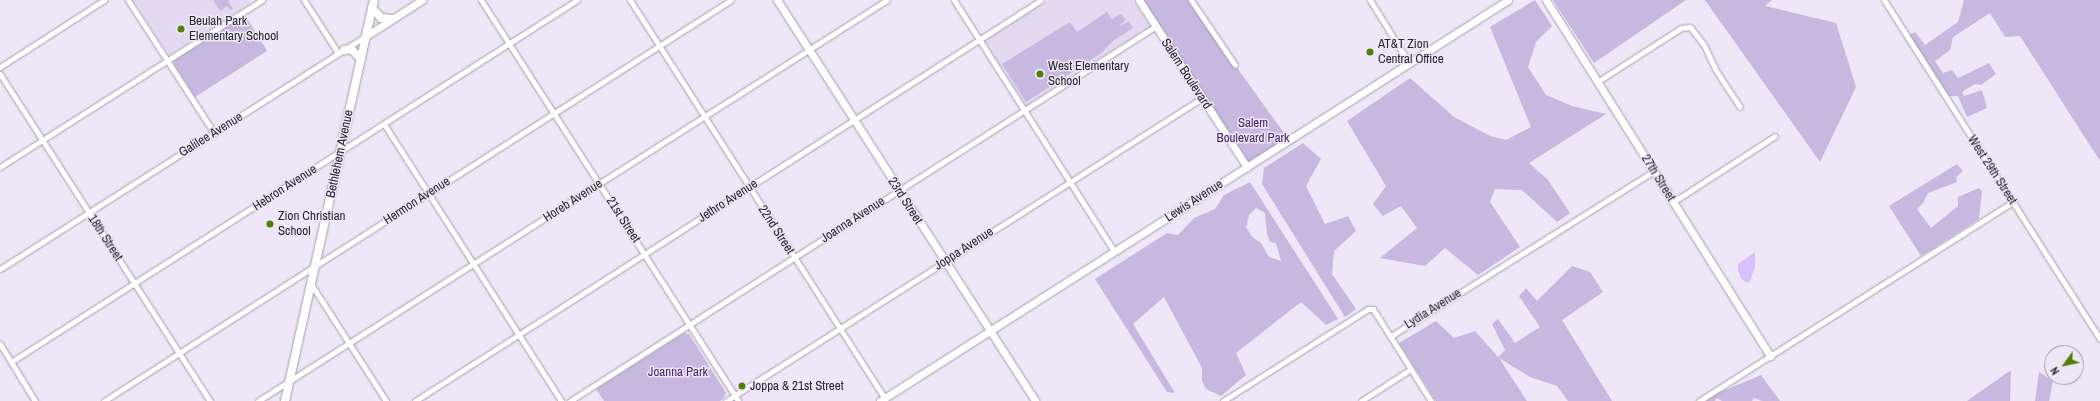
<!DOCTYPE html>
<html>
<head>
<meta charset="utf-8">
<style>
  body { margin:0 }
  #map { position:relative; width:2100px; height:401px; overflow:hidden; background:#ede7f7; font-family:"Archivo Narrow",sans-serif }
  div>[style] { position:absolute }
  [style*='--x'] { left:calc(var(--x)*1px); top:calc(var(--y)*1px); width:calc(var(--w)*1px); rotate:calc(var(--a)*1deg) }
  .built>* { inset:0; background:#e3daf1 }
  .green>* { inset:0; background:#c7b8e0 }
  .water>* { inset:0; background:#d7c0fb }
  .roads { filter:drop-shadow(0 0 1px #a5a0ae) drop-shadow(0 0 1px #a5a0ae) }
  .street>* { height:5px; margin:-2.5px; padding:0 2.5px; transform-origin:2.5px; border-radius:2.5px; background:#fff }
  .secondary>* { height:7px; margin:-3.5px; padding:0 3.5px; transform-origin:3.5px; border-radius:3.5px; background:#fff }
  .primary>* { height:8px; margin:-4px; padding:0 4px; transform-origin:4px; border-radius:4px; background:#fff }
  .dots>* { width:11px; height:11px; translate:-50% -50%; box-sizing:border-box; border:2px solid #ede7f7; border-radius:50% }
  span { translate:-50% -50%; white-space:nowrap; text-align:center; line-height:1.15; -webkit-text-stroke:3px #ede7f7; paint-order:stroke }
  .poi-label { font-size:13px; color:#29272d }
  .left { translate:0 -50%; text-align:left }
  .street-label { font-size:13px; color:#29272d }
  .park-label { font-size:13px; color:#452569 }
  .north { position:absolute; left:2044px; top:345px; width:40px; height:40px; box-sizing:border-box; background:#ede7f7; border:1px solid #9f9aa6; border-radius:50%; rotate:237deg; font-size:11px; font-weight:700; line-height:16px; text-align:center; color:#29272d }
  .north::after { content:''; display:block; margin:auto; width:14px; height:18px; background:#517f0a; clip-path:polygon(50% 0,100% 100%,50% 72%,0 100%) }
</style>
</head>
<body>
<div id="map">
  <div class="built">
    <div style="clip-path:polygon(133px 0,248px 0,250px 4px,171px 54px,168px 54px)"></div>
    <div style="clip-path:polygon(1049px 0,1133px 0,1150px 26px,1026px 106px,984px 41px)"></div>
  </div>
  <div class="green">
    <div style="clip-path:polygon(213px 0,230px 0,228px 1px,233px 9px,230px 10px,227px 6px,220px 11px)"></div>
    <div style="clip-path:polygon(1139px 0,1191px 0,1235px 65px,1289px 140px,1247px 167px)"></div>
    <div style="clip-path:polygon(1535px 0,1552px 26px,1536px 42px,1528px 67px,1546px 95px,1572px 106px,1606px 114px,1529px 163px,1548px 180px,1570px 213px,1557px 222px,1522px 190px,1495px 189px,1490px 202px,1520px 247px,1478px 275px,1445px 248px,1425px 266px,1380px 258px,1417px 228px,1401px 206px,1383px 216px,1373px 204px,1386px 186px,1347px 121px,1410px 78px,1454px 117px,1490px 136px,1506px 140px,1531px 127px,1490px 27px)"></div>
    <div style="clip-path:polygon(1553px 0,1686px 0,1594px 63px)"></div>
    <div style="clip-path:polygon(1705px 0,1772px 0,1765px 6px,1836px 23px,1856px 87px,1820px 162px)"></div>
    <div style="clip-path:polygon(1964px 0,2100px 0,2100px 161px,2020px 36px,2005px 37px,1990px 13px,1953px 37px,1950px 50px,1935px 61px,1943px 73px,1952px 70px,1958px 78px,1989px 63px,1996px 74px,1981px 85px,1975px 84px,1962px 92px,1964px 96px,1982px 90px,1987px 108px,1967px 117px,1958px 96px,1949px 96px,1909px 35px,1915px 32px,1925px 45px,1958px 22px)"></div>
    <div style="clip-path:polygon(1107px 12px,1112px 19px,1121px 14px,1126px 20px,1118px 27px,1129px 21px,1133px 28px,1113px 41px,1100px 54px,1026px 102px,1002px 64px,1070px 22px,1077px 32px)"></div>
    <div style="clip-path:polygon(245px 15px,267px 51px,195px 97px,174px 64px,175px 60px)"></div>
    <div style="clip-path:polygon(1303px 143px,1321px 159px,1306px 186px,1325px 224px,1348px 216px,1356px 231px,1334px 251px,1332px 274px,1356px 309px,1345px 317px,1262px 184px,1264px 168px)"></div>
    <div style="clip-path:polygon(1957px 164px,1963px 171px,1956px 177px,1957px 182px,1928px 193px,1923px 203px,1917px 209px,1931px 228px,1958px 206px,1958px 197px,1979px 188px,1982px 191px,1979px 219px,1921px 256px,1889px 206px)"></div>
    <div style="clip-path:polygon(evenodd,1250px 182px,1338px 319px,1326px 325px,1301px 302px,1236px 353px,1246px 375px,1221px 396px,1206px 389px,1202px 381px,1202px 368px,1164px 297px,1133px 324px,1175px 393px,1167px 392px,1095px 279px,1167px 233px,1178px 235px,1194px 218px,1215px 209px,1224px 195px,1250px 182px,1256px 208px,1265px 213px,1267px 234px,1270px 242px,1276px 243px,1281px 261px,1269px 257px,1261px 243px,1252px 237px,1246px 227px,1249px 215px,1256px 208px)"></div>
    <div style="clip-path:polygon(1572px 266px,1590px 272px,1603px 292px,1562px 320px,1612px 401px,1568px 401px,1557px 386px,1530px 377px,1499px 358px,1527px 401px,1436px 401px,1399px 343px,1436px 321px,1454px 338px,1475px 331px,1498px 357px,1505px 350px,1492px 324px,1498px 319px,1515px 343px,1540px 327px,1519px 296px,1526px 288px,1537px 301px)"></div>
    <div style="clip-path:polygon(684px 333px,689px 334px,726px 393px,723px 399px,720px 401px,604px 401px,596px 389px)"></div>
    <div style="clip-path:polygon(2011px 370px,2010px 401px,1967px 401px)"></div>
    <div style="clip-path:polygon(2039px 372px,2053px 381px,2049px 401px,2035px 401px)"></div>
    <div style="clip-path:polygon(1761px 375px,1780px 401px,1762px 401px,1754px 398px,1752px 401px,1722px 401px,1717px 398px,1715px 401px,1706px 401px,1716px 394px)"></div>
  </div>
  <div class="water">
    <div style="clip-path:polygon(1755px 252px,1755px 267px,1749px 283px,1745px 282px,1741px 278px,1738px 270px,1738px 264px)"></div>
  </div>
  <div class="roads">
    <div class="street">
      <div style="--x:128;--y:0;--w:158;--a:57.1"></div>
      <div style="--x:304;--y:0;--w:63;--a:57.3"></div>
      <div style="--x:481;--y:0;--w:476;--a:57.3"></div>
      <div style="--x:630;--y:0;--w:473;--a:57.4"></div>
      <div style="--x:954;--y:0;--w:298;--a:57.5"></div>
      <div style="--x:1191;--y:0;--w:78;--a:55.9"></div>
      <div style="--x:1370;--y:0;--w:74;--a:58.2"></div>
      <div style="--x:1884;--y:0;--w:402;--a:57.5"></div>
      <div style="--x:0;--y:67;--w:124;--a:-32.8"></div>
      <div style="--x:0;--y:74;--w:389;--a:57.3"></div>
      <div style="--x:1597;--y:82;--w:100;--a:-32.7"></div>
      <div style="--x:1681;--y:28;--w:9;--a:-6"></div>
      <div style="--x:1690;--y:27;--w:23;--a:52"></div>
      <div style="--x:1704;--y:45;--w:26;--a:65"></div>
      <div style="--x:1715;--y:69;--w:45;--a:56.7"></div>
      <div style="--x:384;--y:124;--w:329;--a:57.4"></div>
      <div style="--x:0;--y:167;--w:311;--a:-32.5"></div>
      <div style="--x:1673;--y:202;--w:121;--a:-32.9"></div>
      <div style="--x:0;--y:269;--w:434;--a:-32.5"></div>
      <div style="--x:311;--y:284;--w:139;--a:57.3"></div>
      <div style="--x:1391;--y:336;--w:310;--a:-32.1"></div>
      <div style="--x:0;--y:344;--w:67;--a:58.4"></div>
      <div style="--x:11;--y:362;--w:672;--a:-32.6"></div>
      <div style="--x:104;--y:401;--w:744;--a:-32.6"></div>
      <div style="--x:258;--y:401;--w:746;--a:-32.52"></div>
      <div style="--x:415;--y:401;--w:743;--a:-32.64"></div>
      <div style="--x:570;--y:401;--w:696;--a:-32.62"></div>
      <div style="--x:726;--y:401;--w:564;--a:-32.48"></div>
      <div style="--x:1223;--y:401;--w:172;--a:-32.4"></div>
      <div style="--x:1368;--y:309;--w:5;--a:0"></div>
      <div style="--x:1373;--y:309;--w:109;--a:57.8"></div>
      <div style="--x:1361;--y:401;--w:59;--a:-32.6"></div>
      <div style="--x:1699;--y:401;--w:372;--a:-32.4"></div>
    </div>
    <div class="secondary">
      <div style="--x:777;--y:0;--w:477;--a:57.2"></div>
      <div style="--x:1139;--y:0;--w:199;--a:57.1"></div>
      <div style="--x:1546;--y:0;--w:421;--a:57.8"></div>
      <div style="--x:366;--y:36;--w:67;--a:-32.7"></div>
      <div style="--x:880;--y:401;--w:745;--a:-32.56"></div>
    </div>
    <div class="primary">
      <div style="--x:372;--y:8;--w:13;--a:48"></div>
      <div style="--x:381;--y:18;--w:11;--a:5"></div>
      <div style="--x:344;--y:50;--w:7;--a:-8"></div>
      <div style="--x:351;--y:49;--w:14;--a:45"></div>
      <div style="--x:285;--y:401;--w:411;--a:-77.5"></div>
    </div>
  </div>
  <div class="dots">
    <div style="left:181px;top:29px;background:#517f0a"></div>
    <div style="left:1370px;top:52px;background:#517f0a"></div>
    <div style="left:1040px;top:74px;background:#517f0a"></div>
    <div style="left:270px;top:224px;background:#517f0a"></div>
    <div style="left:742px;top:386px;background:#517f0a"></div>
  </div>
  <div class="poi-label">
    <span class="left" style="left:189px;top:29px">Beulah Park<br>Elementary School</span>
    <span class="left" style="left:1378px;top:52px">AT&amp;T Zion<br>Central Office</span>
    <span class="left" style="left:1048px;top:74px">West Elementary<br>School</span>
    <span class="left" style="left:278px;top:224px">Zion Christian<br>School</span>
    <span class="left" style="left:750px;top:386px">Joppa &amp; 21st Street</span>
  </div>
  <div class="street-label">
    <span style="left:1186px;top:74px;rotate:57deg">Salem Boulevard</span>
    <span style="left:211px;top:135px;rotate:-32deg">Galilee Avenue</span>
    <span style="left:340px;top:154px;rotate:-78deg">Bethlehem Avenue</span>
    <span style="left:1992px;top:170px;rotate:57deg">West 29th Street</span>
    <span style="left:1658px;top:178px;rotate:58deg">27th Street</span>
    <span style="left:285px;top:188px;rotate:-33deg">Hebron Avenue</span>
    <span style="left:417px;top:201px;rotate:-33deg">Hermon Avenue</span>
    <span style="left:573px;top:201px;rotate:-33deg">Horeb Avenue</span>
    <span style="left:728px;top:201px;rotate:-33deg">Jethro Avenue</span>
    <span style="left:905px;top:201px;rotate:57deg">23rd Street</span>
    <span style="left:1194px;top:201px;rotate:-33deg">Lewis Avenue</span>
    <span style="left:623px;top:220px;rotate:57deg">21st Street</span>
    <span style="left:853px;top:220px;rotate:-33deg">Joanna Avenue</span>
    <span style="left:776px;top:230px;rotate:57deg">22nd Street</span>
    <span style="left:105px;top:238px;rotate:57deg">18th Street</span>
    <span style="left:964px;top:249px;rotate:-33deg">Joppa Avenue</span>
    <span style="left:1433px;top:309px;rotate:-32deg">Lydia Avenue</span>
  </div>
  <div class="park-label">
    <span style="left:1253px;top:131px">Salem<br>Boulevard Park</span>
    <span style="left:678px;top:372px">Joanna Park</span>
  </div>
  <div class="north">N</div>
</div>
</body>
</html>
